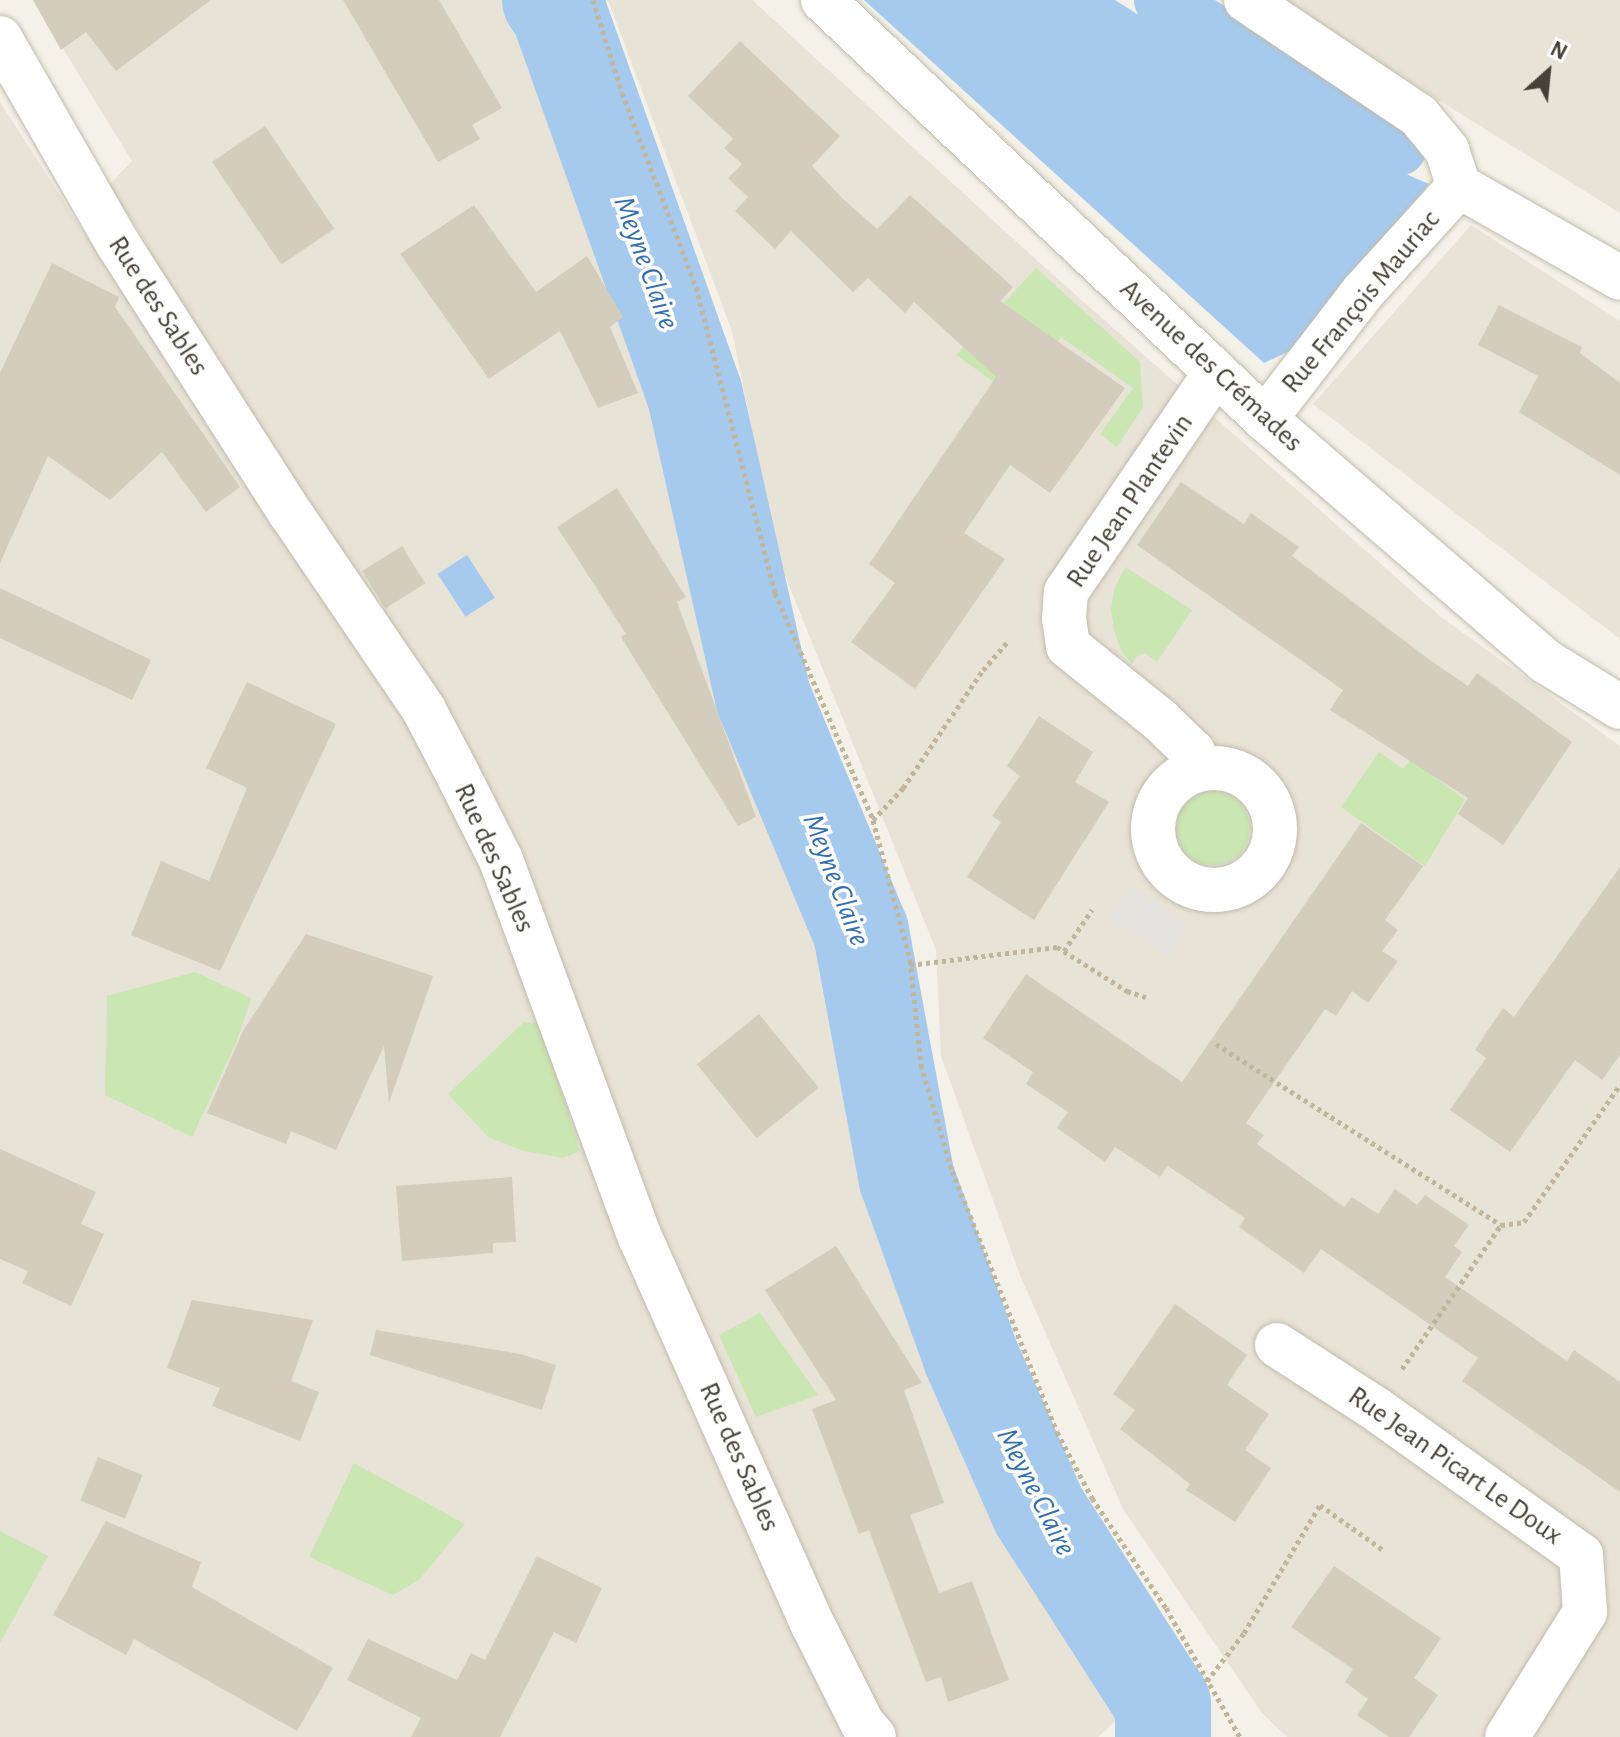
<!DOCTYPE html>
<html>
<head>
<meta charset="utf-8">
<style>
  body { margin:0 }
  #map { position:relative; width:1620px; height:1737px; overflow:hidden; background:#f3f1e8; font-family:"Alegreya Sans",sans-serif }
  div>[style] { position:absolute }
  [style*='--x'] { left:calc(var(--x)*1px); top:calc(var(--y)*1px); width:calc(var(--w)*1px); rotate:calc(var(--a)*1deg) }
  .residential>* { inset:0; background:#e7e3d6 }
  .green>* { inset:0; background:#cae6b2 }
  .round { border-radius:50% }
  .parking>* { inset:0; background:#e4e3df; transform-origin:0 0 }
  .water>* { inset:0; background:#a6caee; transform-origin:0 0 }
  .canal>* { height:56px; margin:-28px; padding:0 28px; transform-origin:28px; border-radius:28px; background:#a6caee }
  .river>* { height:96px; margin:-48px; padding:0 48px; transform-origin:48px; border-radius:48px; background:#a6caee }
  .building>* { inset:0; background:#d4cdbd; transform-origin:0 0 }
  .path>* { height:5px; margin-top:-2.5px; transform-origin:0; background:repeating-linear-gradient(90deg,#c0b69c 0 4px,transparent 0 8px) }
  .roads { filter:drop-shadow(0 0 2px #c1bcad) drop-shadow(0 0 2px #c1bcad) }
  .minor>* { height:44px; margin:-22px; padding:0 22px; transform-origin:22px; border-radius:22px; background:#fff }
  .minor>.ring { margin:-22px; padding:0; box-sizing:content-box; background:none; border:44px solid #fff; border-radius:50% }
  span { translate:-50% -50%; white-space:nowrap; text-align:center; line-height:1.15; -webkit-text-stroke:7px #fff; paint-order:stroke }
  .street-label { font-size:28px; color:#464137 }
  .water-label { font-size:30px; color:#336fae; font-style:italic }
  .north { position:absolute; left:1508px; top:32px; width:80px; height:80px; -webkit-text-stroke:6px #fff; paint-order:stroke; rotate:27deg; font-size:22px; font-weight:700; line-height:32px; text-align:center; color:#464137 }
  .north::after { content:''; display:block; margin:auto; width:28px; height:36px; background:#464137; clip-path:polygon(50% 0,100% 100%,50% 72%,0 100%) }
</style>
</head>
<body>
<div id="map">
  <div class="residential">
    <div style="clip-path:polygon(33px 0,508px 0,526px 34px,641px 330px,699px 590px,736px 709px,823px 896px,852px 1091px,938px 1349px,988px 1495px,1013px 1543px,1080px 1623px,1120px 1717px,1098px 1737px,0 1737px,0 102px,115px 281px,148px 246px,109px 185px,132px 161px)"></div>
    <div style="clip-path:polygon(608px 0,752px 0,1043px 266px,1441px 617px,1620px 746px,1620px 1737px,1287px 1737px,1262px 1713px,1123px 1509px,1020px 1275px,941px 1056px,936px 950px,778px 558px,732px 331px)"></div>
    <div style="clip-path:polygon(1279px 0,1620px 0,1620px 213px,1347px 43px)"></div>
    <div style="clip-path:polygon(1471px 225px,1620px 321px,1620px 639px,1313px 404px)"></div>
  </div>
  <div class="green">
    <div style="clip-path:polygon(1036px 268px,1140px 362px,1143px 407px,1117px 447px,1100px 434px,1133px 388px,1061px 337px,1041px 365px,1005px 390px,956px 355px)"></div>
    <div style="clip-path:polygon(1125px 567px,1192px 610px,1157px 662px,1145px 653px,1136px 657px,1132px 664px,1122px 652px,1114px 631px,1111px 609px,1115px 587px)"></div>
    <div style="clip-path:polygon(1379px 752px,1403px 769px,1411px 759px,1465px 800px,1425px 866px,1341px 807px)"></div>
    <div class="round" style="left:1176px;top:791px;width:74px;height:74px"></div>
    <div style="clip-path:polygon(195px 972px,251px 998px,237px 1041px,192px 1137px,105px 1095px,107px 996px)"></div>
    <div style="clip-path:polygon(524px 1022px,540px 1024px,580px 1151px,563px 1158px,524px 1151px,488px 1137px,448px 1094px)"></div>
    <div style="clip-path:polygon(760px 1313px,818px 1395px,756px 1417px,719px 1335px)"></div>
    <div style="clip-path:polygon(354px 1463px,465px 1524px,420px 1579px,393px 1595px,309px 1557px)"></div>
    <div style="clip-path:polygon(0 1531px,48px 1556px,0 1643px)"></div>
  </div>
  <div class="parking">
    <div style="left:1130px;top:886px;width:70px;height:37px;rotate:34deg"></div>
  </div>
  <div class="water">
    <div style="clip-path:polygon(864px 0,1115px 0,1355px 152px,1429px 184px,1296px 348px,1264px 363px)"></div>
    <div style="left:467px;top:555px;width:51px;height:35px;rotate:57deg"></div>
  </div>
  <div class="canal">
    <div style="--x:1162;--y:0;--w:279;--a:32"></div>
  </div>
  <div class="river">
    <div style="--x:550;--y:0;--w:16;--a:55"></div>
    <div style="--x:559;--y:13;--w:405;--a:70.4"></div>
    <div style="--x:695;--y:395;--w:310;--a:77.3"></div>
    <div style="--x:763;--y:697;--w:255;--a:67.4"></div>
    <div style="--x:861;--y:932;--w:251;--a:79.5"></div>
    <div style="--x:907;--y:1179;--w:189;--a:70.2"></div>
    <div style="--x:971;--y:1357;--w:168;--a:66.2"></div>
    <div style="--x:1039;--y:1511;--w:229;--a:57.3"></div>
    <div style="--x:1163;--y:1704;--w:33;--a:90"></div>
  </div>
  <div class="building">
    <div style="clip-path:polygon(33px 0,211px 0,116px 71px,86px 32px,61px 50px)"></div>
    <div style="clip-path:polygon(343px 0,439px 0,502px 108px,472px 125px,480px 139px,438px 162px)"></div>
    <div style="clip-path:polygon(740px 41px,840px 136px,812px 166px,843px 199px,877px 229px,910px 195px,1013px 287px,1000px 301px,1125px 388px,1050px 493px,1010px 465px,964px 533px,1005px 559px,915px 689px,851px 642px,895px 583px,869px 564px,996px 377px,914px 302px,905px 313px,868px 278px,853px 292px,791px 231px,775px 249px,735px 211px,748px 197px,728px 178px,742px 164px,724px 148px,733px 139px,688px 96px)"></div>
    <div style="left:265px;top:126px;width:124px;height:64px;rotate:56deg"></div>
    <div style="clip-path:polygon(474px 205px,536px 292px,587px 256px,623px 317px,610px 327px,638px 393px,598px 408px,560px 331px,489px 379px,400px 254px)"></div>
    <div style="clip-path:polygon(52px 263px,119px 297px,115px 307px,240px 487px,206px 512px,162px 452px,110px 500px,48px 456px,0 563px,0 373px)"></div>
    <div style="clip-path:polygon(1499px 305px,1582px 347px,1580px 353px,1620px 383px,1620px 475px,1519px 412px,1538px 376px,1478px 345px)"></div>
    <div style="clip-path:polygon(1181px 482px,1244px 524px,1251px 513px,1299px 547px,1292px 556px,1434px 663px,1468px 686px,1477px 673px,1572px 742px,1503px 845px,1458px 814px,1468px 798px,1330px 710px,1343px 690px,1137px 545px)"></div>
    <div style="clip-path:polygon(617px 488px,686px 597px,677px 602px,756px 817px,738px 826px,621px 637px,626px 634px,557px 527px)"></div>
    <div style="left:402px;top:546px;width:44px;height:47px;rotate:58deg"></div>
    <div style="clip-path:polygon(0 588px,151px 660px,132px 700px,0 638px)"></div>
    <div style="clip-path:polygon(247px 682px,336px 724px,220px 971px,131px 935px,161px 861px,209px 881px,247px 788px,206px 768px)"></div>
    <div style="clip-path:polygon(1039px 716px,1093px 752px,1075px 782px,1109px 802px,1034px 920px,967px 877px,1001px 822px,992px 816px,1020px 776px,1007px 766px)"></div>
    <div style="clip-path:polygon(1361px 823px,1423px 866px,1385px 920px,1398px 930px,1382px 951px,1398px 961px,1368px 1003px,1352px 991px,1336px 1016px,1325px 1009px,1246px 1123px,1264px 1135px,1257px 1144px,1344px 1207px,1352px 1197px,1378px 1214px,1395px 1189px,1417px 1205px,1425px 1195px,1469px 1225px,1454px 1246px,1462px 1252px,1445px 1277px,1567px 1361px,1574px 1350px,1620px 1382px,1620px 1492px,1462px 1381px,1478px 1358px,1321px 1249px,1304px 1273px,1239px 1227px,1245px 1218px,1168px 1166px,1160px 1177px,1115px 1147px,1105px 1162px,1057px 1128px,1068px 1112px,1026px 1084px,1033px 1072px,983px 1038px,1026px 974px,1182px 1082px)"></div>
    <div style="clip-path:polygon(1620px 867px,1620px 1055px,1602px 1080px,1575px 1060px,1510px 1152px,1450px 1110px,1486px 1058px,1475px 1050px,1488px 1030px,1503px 1008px,1514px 1017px)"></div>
    <div style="clip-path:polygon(306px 934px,433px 976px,389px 1103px,384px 1046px,336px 1150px,291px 1131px,286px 1144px,207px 1113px,243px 1031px)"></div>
    <div style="left:759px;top:1014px;width:95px;height:80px;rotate:51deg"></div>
    <div style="clip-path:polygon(0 1149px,96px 1192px,81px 1224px,104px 1234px,71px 1306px,22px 1283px,28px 1271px,0 1259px)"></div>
    <div style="clip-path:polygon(512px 1177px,516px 1242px,493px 1243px,493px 1253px,402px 1261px,396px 1186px)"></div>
    <div style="clip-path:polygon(836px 1246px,922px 1383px,904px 1390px,944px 1503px,910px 1515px,939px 1593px,972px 1581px,1009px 1680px,948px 1702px,941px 1677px,926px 1682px,869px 1530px,859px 1534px,812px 1409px,836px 1400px,765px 1290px)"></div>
    <div style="clip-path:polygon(192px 1300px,313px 1320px,291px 1381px,319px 1392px,300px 1441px,212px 1406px,220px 1388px,167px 1368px)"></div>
    <div style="clip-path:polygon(1175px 1304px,1247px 1355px,1227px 1385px,1269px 1414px,1245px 1450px,1271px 1468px,1235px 1522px,1186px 1490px,1190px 1484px,1120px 1429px,1135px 1410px,1113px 1394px)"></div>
    <div style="clip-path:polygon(376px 1330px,520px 1354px,556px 1365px,542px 1410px,370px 1355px)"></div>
    <div style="left:98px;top:1457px;width:48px;height:47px;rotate:22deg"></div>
    <div style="clip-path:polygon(106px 1521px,201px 1562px,192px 1587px,333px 1668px,297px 1731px,134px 1639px,126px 1655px,53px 1615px)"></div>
    <div style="clip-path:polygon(537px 1556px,602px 1588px,576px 1643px,554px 1632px,500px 1737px,411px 1737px,421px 1718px,347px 1680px,368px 1639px,457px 1680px,471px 1653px,485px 1660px)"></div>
    <div style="clip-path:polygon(1334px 1566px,1441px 1638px,1414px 1678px,1438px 1695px,1409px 1737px,1389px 1737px,1357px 1715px,1368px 1699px,1345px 1682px,1353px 1669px,1291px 1627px)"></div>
  </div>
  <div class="path">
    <div style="--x:593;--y:0;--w:97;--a:72.7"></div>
    <div style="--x:622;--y:93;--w:208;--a:69.1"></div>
    <div style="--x:696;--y:287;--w:316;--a:75.5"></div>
    <div style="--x:775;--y:593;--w:247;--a:66.6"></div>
    <div style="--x:873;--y:820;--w:145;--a:75.2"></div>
    <div style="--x:910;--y:960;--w:106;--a:84"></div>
    <div style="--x:921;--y:1065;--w:110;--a:73.7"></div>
    <div style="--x:952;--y:1171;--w:281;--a:68.1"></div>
    <div style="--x:1057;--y:1432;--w:75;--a:62.1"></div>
    <div style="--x:1092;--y:1498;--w:133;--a:56.1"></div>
    <div style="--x:1166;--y:1608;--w:149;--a:60.2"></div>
    <div style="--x:873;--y:820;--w:44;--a:-46.8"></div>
    <div style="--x:903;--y:788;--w:143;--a:-55.9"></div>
    <div style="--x:983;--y:670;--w:37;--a:-49"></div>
    <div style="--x:1064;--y:951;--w:50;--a:-55.7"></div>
    <div style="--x:910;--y:965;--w:148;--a:-7"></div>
    <div style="--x:1057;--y:947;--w:83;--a:32.2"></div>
    <div style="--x:1127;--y:991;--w:23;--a:18"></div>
    <div style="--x:1216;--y:1044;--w:338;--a:32.4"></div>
    <div style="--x:1501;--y:1225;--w:23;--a:-7"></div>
    <div style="--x:1524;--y:1222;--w:167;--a:-55"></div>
    <div style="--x:1402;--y:1369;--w:175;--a:-55.5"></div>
    <div style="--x:1207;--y:1681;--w:61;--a:-52.4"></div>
    <div style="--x:1244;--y:1633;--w:149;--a:-59.3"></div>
    <div style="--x:1320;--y:1505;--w:77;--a:35.5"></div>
  </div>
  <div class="roads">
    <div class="minor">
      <div style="--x:823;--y:0;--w:609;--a:43.47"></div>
      <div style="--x:1265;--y:419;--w:370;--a:40.8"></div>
      <div style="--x:1545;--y:661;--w:88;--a:31.5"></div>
      <div style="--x:1246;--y:0;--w:208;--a:33.8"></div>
      <div style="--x:1419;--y:116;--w:44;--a:50.5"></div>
      <div style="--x:1447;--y:150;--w:38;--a:72"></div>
      <div style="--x:0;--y:38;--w:237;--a:60.2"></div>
      <div style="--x:118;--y:244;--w:321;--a:57.4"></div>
      <div style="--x:291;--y:514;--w:237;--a:55.8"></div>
      <div style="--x:424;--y:710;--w:67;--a:62.3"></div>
      <div style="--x:455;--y:769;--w:102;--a:63.2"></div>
      <div style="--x:501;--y:860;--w:402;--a:69.8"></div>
      <div style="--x:640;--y:1237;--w:425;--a:66"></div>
      <div style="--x:813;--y:1625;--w:110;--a:63.4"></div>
      <div style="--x:862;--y:1723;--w:18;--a:49"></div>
      <div style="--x:1265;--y:419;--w:159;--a:-52.4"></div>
      <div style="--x:1362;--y:293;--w:144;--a:-47.8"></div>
      <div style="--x:1459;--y:186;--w:185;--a:29.7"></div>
      <div class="ring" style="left:1153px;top:768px;width:78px;height:78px"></div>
      <div style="--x:1198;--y:769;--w:18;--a:-106"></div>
      <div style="--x:1193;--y:752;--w:46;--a:-135.9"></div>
      <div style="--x:1160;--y:720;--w:118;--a:-141.2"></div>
      <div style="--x:1068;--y:646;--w:27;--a:-98"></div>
      <div style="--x:1064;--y:619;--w:27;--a:-86"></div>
      <div style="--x:1066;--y:592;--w:266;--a:-55.7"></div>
      <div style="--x:1277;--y:1345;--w:118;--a:32.9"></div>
      <div style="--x:1376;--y:1409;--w:252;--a:35.5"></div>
      <div style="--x:1581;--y:1555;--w:57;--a:86"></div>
      <div style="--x:1585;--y:1612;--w:147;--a:122"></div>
    </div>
  </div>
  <div class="street-label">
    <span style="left:1361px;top:302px;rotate:-50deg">Rue François Mauriac</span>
    <span style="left:158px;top:306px;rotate:57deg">Rue des Sables</span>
    <span style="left:1211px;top:366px;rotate:43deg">Avenue des Crémades</span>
    <span style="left:1130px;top:501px;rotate:-56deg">Rue Jean Plantevin</span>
    <span style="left:494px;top:858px;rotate:66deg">Rue des Sables</span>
    <span style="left:739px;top:1457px;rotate:66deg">Rue des Sables</span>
    <span style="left:1455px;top:1466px;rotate:35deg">Rue Jean Picart Le Doux</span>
  </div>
  <div class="water-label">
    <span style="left:646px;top:263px;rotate:70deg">Meyne Claire</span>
    <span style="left:836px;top:880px;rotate:69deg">Meyne Claire</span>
    <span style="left:1036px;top:1492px;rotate:63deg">Meyne Claire</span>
  </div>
  <div class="north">N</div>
</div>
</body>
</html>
